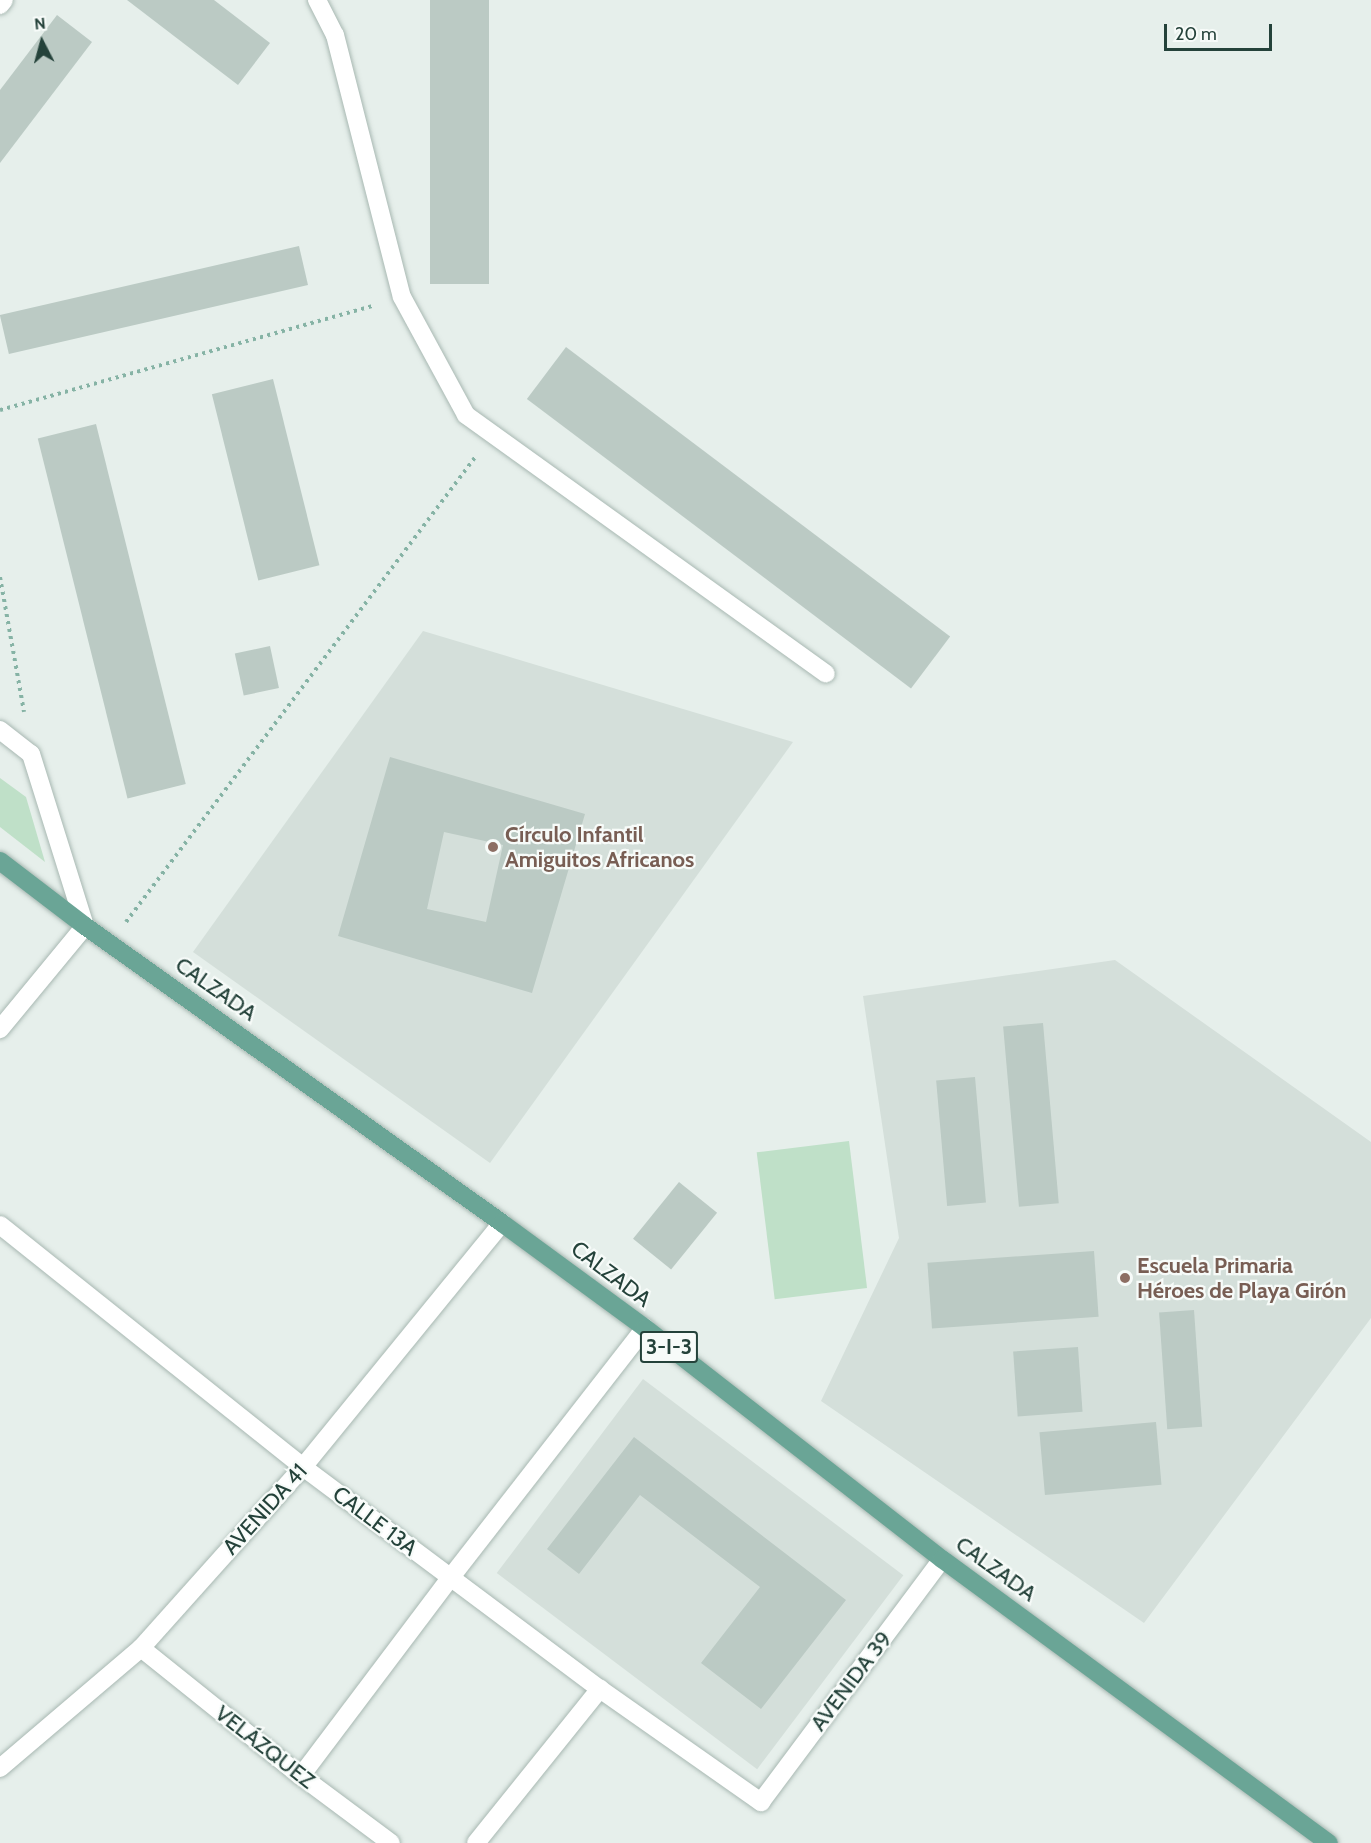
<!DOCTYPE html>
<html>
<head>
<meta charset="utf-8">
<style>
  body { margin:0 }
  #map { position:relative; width:1371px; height:1843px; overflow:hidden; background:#e6efeb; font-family:Cabin,sans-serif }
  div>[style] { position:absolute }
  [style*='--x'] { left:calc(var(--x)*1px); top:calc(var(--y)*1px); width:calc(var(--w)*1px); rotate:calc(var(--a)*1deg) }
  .built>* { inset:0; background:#d4dfda; transform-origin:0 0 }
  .green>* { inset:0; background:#bfe0c8; transform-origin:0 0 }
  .building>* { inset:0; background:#bbcac4; transform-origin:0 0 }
  .path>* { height:4px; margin-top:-2px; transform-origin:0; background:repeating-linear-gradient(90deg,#86b3a5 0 3px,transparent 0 7.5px) }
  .roads { filter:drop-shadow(0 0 2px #a8b8b2) drop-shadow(0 0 2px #a8b8b2) }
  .minor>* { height:18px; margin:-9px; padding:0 9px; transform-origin:9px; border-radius:9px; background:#fff }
  .major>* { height:18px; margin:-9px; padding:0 9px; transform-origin:9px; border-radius:9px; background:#6aa596 }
  .dots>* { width:16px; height:16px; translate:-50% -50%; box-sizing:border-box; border:3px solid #f7fbf9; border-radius:50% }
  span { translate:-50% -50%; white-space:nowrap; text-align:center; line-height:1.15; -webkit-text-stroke:4.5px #f7fbf9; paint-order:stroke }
  .shield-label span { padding:2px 4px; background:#f7fbf9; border:2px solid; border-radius:4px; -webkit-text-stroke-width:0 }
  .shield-label { font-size:21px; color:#24423a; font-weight:700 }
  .education-label { font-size:22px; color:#785e54; font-weight:700 }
  .left { translate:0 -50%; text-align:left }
  .street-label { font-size:22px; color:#24423a }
  .north { position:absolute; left:12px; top:12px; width:60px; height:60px; -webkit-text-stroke:4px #f7fbf9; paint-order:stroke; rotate:354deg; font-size:16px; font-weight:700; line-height:24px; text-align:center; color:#24423a }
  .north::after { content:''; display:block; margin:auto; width:21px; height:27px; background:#24423a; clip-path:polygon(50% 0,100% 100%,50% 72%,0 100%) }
  .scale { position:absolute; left:1164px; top:24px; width:108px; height:27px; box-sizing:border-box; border:3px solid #24423a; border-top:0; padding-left:8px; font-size:18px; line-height:21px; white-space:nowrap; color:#24423a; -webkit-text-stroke:4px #f7fbf9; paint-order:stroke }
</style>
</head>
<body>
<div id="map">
  <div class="built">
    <div style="clip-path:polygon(423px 631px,793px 742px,490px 1163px,193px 952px)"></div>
    <div style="clip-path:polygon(1115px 960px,1371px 1142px,1371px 1318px,1144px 1623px,821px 1401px,899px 1238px,863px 996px)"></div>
    <div style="left:643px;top:1379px;width:326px;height:243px;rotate:37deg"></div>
  </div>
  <div class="green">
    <div style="clip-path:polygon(0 778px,26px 797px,45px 862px,0 827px)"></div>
    <div style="left:849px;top:1141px;width:148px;height:93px;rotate:83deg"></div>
  </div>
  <div class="building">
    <div style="clip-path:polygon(127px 0,214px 0,270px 43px,238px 85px)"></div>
    <div style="left:430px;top:0;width:59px;height:284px"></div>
    <div style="clip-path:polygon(57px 15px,92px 42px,0 163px,0 90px)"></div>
    <div style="left:299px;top:246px;width:40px;height:307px;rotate:77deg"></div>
    <div style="left:566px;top:347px;width:481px;height:65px;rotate:37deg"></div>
    <div style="left:273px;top:379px;width:192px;height:63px;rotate:76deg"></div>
    <div style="left:96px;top:424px;width:371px;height:60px;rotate:76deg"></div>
    <div style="left:270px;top:646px;width:43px;height:36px;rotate:78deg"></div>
    <div style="clip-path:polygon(evenodd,390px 757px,585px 814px,532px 993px,338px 936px,390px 757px,444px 832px,503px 845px,486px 922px,427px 909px,444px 832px)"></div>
    <div style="left:1043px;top:1023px;width:181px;height:40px;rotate:85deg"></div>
    <div style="left:975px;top:1077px;width:126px;height:39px;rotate:85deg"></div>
    <div style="left:679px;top:1182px;width:49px;height:73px;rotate:39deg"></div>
    <div style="left:1094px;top:1251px;width:66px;height:167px;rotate:86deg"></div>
    <div style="left:1194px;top:1310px;width:117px;height:35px;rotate:86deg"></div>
    <div style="left:1078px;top:1347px;width:65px;height:65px;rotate:86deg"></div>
    <div style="left:1156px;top:1422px;width:63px;height:117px;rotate:85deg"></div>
    <div style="clip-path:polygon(634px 1437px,846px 1600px,761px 1709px,701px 1663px,760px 1587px,640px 1495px,579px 1574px,547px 1549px)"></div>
  </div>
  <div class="path">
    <div style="--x:0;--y:410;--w:389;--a:-15.6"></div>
    <div style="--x:0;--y:577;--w:137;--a:79.9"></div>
    <div style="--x:126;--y:922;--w:583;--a:-53.09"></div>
  </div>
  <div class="roads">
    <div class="minor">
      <div style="--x:317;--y:0;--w:39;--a:63"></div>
      <div style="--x:335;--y:35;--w:270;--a:75.7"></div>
      <div style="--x:402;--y:297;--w:134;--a:61.5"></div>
      <div style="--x:466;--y:415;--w:443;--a:35.7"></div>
      <div style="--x:0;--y:5;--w:6;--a:-51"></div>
      <div style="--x:0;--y:730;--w:39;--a:38"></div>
      <div style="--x:31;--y:754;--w:180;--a:72.6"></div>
      <div style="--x:85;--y:926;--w:134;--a:129.5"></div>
      <div style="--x:0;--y:1225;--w:388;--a:38.6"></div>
      <div style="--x:303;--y:1467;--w:371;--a:36.8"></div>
      <div style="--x:600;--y:1689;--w:197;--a:35.1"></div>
      <div style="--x:761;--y:1802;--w:303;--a:-53.3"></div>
      <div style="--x:141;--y:1648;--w:205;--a:38.7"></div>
      <div style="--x:301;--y:1776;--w:112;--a:36.7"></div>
      <div style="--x:0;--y:1768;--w:185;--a:-40.4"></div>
      <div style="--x:141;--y:1648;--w:243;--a:-48.2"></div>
      <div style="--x:303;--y:1467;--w:315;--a:-50.8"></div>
      <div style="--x:301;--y:1776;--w:249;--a:-53"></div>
      <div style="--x:451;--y:1577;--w:316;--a:-52.1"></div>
      <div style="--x:476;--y:1843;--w:198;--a:-51.2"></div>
    </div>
    <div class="major">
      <div style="--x:0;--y:861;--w:107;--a:37.4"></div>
      <div style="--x:85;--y:926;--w:512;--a:35.46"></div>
      <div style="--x:502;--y:1223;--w:177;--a:36.3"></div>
      <div style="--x:645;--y:1328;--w:376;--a:37.9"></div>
      <div style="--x:942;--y:1559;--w:480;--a:36.3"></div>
    </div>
  </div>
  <div class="dots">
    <div style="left:493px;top:847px;background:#8d6e63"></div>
    <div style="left:1125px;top:1278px;background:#8d6e63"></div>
  </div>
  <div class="shield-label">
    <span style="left:669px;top:1347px">3-I-3</span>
  </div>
  <div class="education-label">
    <span class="left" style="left:505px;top:847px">Círculo Infantil<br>Amiguitos Africanos</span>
    <span class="left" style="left:1137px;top:1278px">Escuela Primaria<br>Héroes de Playa Girón</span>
  </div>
  <div class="street-label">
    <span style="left:216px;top:989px;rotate:35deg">CALZADA</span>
    <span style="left:611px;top:1274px;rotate:37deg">CALZADA</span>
    <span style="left:265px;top:1509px;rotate:-48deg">AVENIDA 41</span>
    <span style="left:375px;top:1521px;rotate:37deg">CALLE 13A</span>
    <span style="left:996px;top:1569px;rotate:36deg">CALZADA</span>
    <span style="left:851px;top:1681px;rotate:-53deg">AVENIDA 39</span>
    <span style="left:265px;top:1747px;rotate:38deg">VELÁZQUEZ</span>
  </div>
  <div class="north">N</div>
  <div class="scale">20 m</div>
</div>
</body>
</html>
